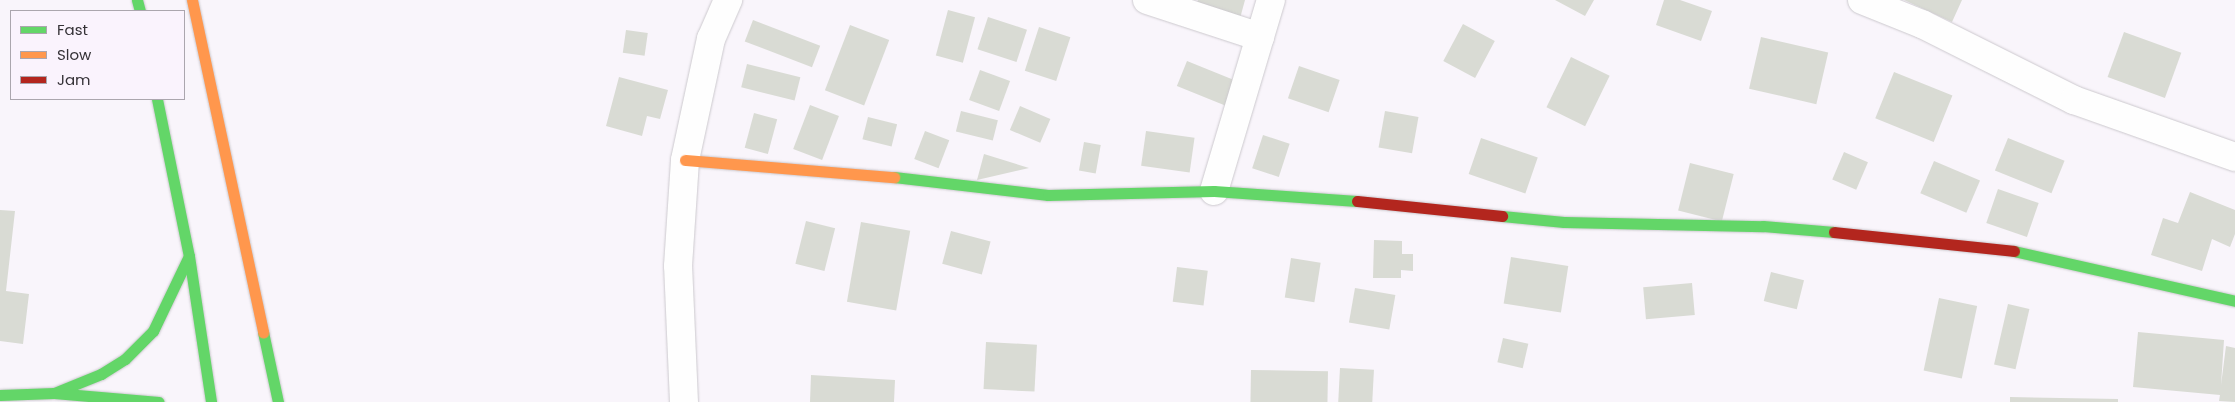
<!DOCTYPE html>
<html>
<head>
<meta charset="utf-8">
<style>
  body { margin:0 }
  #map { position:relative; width:2235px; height:402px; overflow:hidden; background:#f9f5fb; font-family:Poppins,sans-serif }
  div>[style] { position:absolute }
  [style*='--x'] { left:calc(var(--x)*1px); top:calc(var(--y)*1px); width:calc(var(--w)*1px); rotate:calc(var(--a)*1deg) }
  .building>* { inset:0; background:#d9dbd4; transform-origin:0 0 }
  .roads { filter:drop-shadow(0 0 1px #ccc9ce) drop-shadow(0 0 1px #ccc9ce) }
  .street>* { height:28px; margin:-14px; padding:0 14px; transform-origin:14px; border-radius:14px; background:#fefefe }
  .fast>* { height:11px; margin:-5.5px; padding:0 5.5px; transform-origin:5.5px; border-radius:5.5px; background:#63d668 }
  .slow>* { height:11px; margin:-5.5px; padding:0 5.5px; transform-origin:5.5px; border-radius:5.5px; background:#ff974d }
  .jam>* { height:11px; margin:-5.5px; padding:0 5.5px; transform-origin:5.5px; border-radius:5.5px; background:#b3261e }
  span { translate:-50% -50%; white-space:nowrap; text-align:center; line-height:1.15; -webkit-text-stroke:4px #faf3fd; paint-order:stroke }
  .legend { position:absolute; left:10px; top:10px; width:175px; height:90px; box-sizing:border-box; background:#faf3fd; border:1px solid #aba6ae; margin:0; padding:6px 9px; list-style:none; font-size:15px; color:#353237 }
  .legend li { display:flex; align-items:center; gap:10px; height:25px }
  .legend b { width:25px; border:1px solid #aba6ae }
</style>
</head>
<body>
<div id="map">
  <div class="building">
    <div style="clip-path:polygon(1198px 0,1245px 0,1239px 22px,1195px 10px)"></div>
    <div style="clip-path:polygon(1555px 0,1594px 0,1585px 16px)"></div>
    <div style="clip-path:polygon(1664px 0,1680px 0,1712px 11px,1701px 41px,1656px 25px)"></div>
    <div style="clip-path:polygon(1904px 0,1962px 0,1952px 22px)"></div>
    <div style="left:948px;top:10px;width:28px;height:47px;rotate:15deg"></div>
    <div style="left:988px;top:17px;width:41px;height:34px;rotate:18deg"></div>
    <div style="left:753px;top:20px;width:72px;height:23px;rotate:21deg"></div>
    <div style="left:1463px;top:24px;width:36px;height:42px;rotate:28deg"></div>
    <div style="left:850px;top:25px;width:42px;height:70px;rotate:21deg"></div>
    <div style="left:1039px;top:27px;width:33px;height:46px;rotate:18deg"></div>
    <div style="left:626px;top:30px;width:22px;height:23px;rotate:8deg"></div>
    <div style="left:2124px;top:32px;width:61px;height:48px;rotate:20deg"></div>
    <div style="left:1761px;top:37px;width:69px;height:53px;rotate:13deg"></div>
    <div style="left:1571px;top:57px;width:43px;height:56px;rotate:26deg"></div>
    <div style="left:1187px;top:61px;width:52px;height:27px;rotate:22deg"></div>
    <div style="left:747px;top:64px;width:55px;height:24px;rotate:14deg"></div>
    <div style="left:1299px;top:66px;width:43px;height:34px;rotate:19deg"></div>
    <div style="left:980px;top:70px;width:32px;height:32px;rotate:20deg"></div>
    <div style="left:1894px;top:72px;width:63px;height:50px;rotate:22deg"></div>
    <div style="clip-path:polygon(619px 77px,668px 90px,660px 119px,647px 116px,642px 136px,606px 126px)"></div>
    <div style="left:810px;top:105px;width:31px;height:47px;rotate:21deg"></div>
    <div style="left:1020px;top:106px;width:33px;height:26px;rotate:23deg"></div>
    <div style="left:961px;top:111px;width:38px;height:21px;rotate:14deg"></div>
    <div style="left:1385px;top:111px;width:34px;height:37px;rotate:10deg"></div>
    <div style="left:754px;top:113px;width:24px;height:36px;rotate:15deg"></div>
    <div style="left:868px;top:117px;width:30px;height:23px;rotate:14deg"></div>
    <div style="left:925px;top:131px;width:26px;height:30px;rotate:21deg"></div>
    <div style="left:1146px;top:131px;width:49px;height:35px;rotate:8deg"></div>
    <div style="left:1263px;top:135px;width:28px;height:35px;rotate:18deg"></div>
    <div style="left:1481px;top:138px;width:60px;height:38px;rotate:19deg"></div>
    <div style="left:2008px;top:138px;width:61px;height:35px;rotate:22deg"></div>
    <div style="left:1084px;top:142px;width:17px;height:29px;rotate:10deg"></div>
    <div style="left:1844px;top:152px;width:26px;height:30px;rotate:23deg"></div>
    <div style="clip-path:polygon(984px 154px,1029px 168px,977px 180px)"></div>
    <div style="left:1934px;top:161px;width:50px;height:35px;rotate:23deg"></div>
    <div style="left:1690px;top:163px;width:45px;height:49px;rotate:14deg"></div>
    <div style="left:1998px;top:189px;width:43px;height:36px;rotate:19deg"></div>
    <div style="clip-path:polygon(2190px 192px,2235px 210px,2235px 234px,2230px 247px,2212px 239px,2202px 271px,2151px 255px,2163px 218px,2178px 223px)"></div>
    <div style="clip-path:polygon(0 210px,15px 211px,6px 291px,29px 294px,23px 344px,0 341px)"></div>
    <div style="left:806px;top:221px;width:30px;height:44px;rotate:14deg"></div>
    <div style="left:861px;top:222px;width:50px;height:81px;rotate:10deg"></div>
    <div style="left:951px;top:231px;width:41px;height:34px;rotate:15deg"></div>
    <div style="clip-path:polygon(1374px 240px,1402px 241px,1402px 254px,1413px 254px,1413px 271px,1401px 270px,1401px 278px,1373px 278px)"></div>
    <div style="left:1511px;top:257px;width:58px;height:47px;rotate:9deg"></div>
    <div style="left:1291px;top:258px;width:30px;height:40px;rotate:9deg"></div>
    <div style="left:1177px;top:267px;width:31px;height:35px;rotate:7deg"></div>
    <div style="left:1771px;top:272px;width:34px;height:30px;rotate:14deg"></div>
    <div style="left:1692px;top:283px;width:32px;height:49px;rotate:85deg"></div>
    <div style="left:1355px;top:288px;width:41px;height:35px;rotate:10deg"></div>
    <div style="left:1939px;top:298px;width:39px;height:74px;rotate:12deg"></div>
    <div style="left:2008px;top:304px;width:22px;height:62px;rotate:13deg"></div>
    <div style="clip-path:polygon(2138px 332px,2224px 340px,2221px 385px,2226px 346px,2235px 348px,2235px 402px,2219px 401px,2220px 395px,2133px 387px)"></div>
    <div style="left:1503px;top:338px;width:26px;height:25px;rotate:13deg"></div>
    <div style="left:986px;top:342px;width:51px;height:47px;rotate:3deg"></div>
    <div style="left:1340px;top:368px;width:34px;height:34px;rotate:3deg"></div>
    <div style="left:1251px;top:370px;width:77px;height:32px;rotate:1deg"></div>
    <div style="clip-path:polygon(811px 375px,895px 380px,894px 402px,810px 402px)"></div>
    <div style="clip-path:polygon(2010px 397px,2118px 399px,2118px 402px,2010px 402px)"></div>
  </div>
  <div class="roads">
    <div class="street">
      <div style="--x:1147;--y:0;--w:119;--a:18.1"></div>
      <div style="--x:1862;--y:0;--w:65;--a:21.8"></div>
      <div style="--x:1922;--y:24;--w:170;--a:26.6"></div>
      <div style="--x:2074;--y:100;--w:171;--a:19.5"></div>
      <div style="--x:1214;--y:191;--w:199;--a:-73.4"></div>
      <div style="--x:684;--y:402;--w:136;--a:-92.5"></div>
      <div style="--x:678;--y:266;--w:106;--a:-86.2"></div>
      <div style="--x:685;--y:160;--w:124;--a:-77.9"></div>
      <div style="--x:711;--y:39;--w:43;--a:-66.4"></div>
    </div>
    <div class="fast">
      <div style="--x:137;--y:0;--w:11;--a:75"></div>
      <div style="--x:157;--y:99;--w:160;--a:78.5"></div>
      <div style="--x:189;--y:256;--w:148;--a:81.4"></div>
      <div style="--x:894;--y:177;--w:155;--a:6.7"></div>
      <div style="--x:1048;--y:195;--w:166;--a:-1.4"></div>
      <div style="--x:1214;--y:191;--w:143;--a:4"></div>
      <div style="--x:1502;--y:216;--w:62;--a:5.5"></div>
      <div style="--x:1564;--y:222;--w:199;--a:1.2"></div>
      <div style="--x:1763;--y:226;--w:71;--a:4.8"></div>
      <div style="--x:2014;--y:251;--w:227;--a:12.7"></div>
      <div style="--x:263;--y:332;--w:72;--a:77.9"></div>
      <div style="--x:54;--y:393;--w:51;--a:-22"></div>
      <div style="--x:101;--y:374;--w:28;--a:-32"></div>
      <div style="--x:125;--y:359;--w:40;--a:-45"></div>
      <div style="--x:153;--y:331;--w:83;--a:-64.4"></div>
      <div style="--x:0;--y:395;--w:54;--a:-2.1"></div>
      <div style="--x:54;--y:393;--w:105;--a:4.9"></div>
    </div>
    <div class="slow">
      <div style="--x:192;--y:0;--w:340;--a:77.9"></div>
      <div style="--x:685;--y:160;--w:210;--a:4.7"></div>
    </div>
    <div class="jam">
      <div style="--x:1357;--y:201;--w:146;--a:5.9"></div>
      <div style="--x:1834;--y:232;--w:181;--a:6"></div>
    </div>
  </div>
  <ul class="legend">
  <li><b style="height:6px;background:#63d668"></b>Fast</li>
  <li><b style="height:6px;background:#ff974d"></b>Slow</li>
  <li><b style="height:6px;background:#b3261e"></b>Jam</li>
  </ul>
</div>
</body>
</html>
